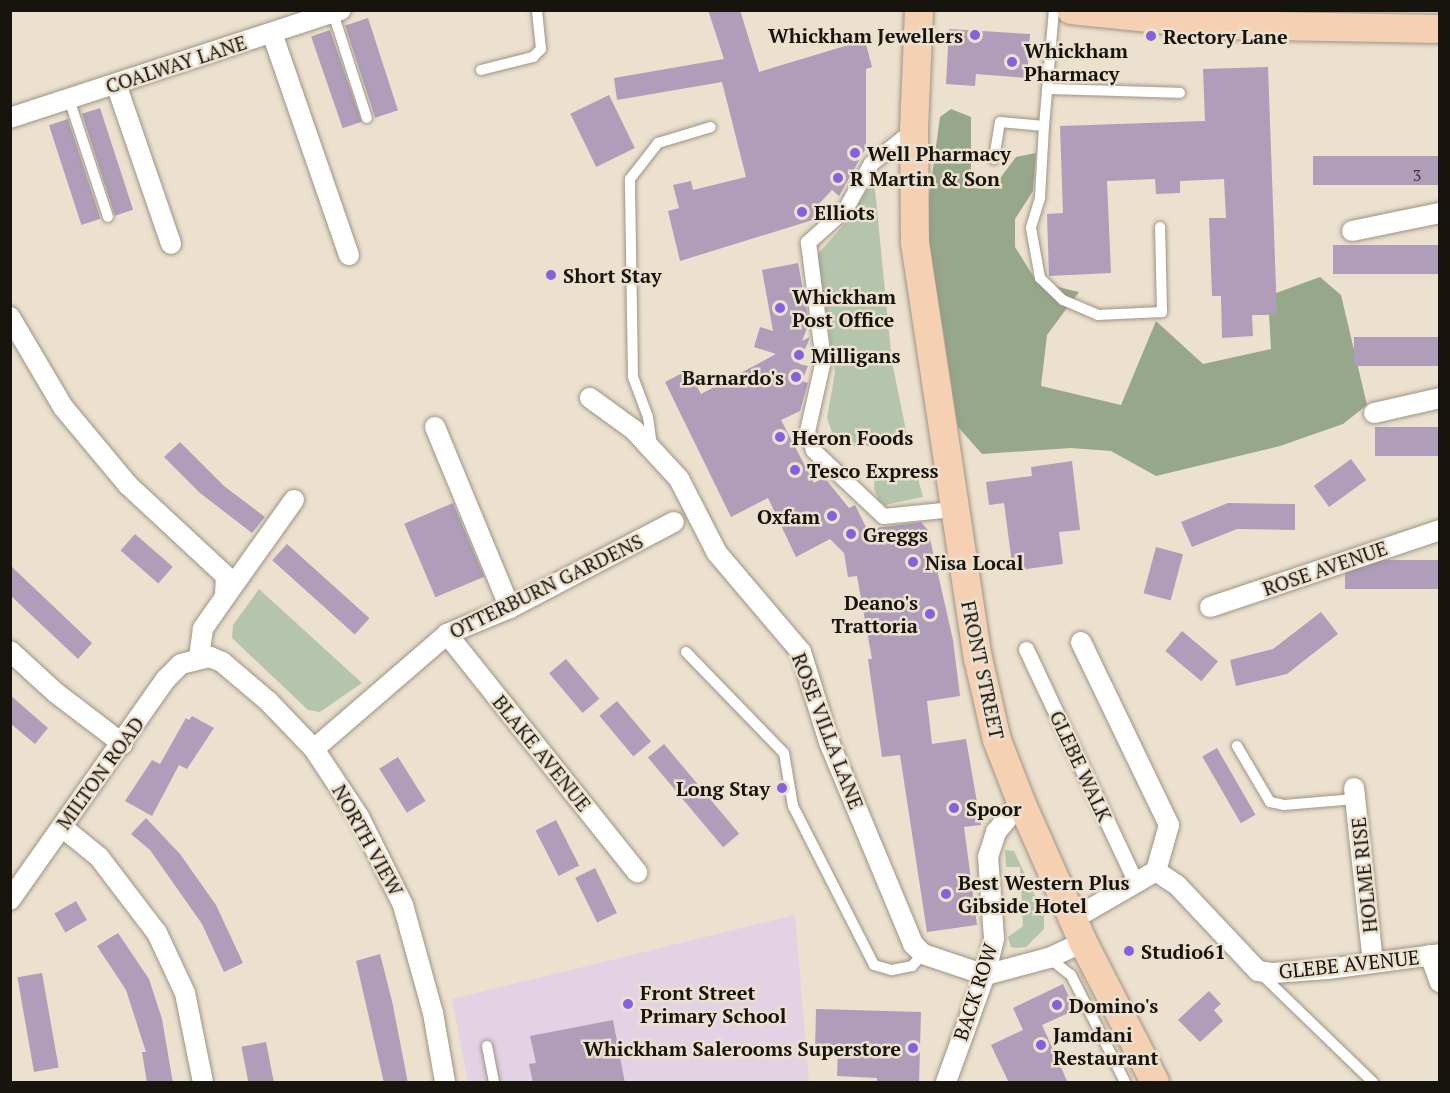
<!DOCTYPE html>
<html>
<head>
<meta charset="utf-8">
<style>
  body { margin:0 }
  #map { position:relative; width:1450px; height:1093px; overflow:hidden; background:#ece1cf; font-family:"PT Serif",serif }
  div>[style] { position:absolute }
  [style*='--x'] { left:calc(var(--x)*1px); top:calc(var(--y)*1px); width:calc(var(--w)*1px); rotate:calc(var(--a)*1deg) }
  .education>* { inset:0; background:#e3d2e4 }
  .green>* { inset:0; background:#b5c5ab }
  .forest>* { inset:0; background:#96a78a }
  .building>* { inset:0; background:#af9db9; transform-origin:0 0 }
  .roads { filter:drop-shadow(0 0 2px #9e9484) drop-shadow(0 0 2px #9e9484) }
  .service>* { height:10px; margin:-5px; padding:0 5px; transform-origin:5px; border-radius:5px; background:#fff }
  .pedestrian>* { height:15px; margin:-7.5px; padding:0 7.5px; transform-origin:7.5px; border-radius:7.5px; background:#fff }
  .minor>* { height:20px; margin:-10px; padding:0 10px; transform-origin:10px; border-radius:10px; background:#fff }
  .secondary>* { height:28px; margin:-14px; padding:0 14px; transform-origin:14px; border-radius:14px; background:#f5d0b3 }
  .dots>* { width:16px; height:16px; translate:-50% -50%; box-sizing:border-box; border:3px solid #ece1cf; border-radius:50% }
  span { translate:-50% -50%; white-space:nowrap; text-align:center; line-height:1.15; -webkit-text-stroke:5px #ece1cf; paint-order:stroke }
  .number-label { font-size:16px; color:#3d3638 }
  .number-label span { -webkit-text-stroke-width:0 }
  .poi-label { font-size:20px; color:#17130d; font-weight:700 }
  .right { translate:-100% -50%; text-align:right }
  .left { translate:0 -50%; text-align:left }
  .street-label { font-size:20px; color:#17130d }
  .frame { position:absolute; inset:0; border:12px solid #17130d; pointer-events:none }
</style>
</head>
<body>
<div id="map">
  <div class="education">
    <div style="clip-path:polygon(795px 915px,809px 1082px,468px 1082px,452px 999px)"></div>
  </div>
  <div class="green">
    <div style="clip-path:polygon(874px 179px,892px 362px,909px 445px,837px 447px,827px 418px,835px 372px,817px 255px,848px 220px)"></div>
    <div style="clip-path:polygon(915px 467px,923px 497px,885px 505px,879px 501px,874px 489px,875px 473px)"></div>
    <div style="clip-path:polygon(259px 589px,362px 683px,320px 712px,308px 710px,232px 638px,233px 625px)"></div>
    <div style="clip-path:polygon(1005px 850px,1014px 851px,1044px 915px,1044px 929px,1026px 947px,1016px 948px,1011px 947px,1008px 937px,1023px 926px,1020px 867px,1006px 867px)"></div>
  </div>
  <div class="forest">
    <div style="clip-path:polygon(951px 109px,971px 117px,971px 188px,992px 189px,1016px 157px,1036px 153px,1033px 191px,1015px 219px,1015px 247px,1037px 282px,1079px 292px,1047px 335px,1041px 386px,1121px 405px,1156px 321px,1203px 364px,1271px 349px,1268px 296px,1320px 277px,1341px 295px,1367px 405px,1343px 424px,1280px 446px,1156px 476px,1111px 451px,1071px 448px,982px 454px,958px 427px,926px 220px,940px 117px)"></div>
  </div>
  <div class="building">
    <div style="clip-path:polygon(708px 10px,740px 10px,759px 72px,865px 40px,872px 67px,866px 69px,866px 148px,839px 196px,832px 190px,814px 209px,816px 219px,680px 261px,668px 211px,679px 208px,673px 185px,691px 181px,693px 190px,746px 177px,722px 82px,617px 100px,614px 78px,724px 59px)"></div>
    <div style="left:368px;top:18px;width:97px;height:24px;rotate:72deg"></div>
    <div style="clip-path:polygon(949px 29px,1030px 34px,1027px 78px,976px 74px,975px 86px,946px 84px)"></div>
    <div style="left:330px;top:30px;width:97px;height:20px;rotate:71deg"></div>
    <div style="clip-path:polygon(1268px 67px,1277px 315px,1252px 315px,1253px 336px,1222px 338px,1221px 296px,1212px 296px,1209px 218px,1226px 218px,1224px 179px,1180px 181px,1180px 193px,1156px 194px,1155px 179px,1107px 181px,1111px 273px,1049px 276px,1047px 214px,1063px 213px,1060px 126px,1205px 121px,1203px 69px)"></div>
    <div style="left:609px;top:95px;width:59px;height:43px;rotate:64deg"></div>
    <div style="left:100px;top:108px;width:107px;height:19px;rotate:72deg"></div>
    <div style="left:68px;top:119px;width:105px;height:20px;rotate:72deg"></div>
    <div style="left:1440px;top:156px;width:29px;height:127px;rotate:90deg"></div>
    <div style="left:1440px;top:245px;width:29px;height:107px;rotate:90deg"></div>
    <div style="clip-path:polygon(798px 263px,809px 323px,802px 341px,810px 337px,799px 364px,808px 366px,802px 381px,808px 383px,800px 411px,781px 420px,814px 483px,824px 477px,849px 508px,855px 505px,867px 529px,921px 522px,928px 530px,953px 640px,960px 696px,927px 701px,932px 744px,966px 739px,981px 825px,964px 827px,977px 925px,927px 932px,900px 755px,882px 757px,868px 659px,872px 659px,857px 576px,848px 577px,844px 553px,830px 539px,796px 557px,768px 498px,731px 517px,665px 382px,688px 370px,701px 394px,776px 354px,754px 347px,760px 327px,773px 331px,762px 270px)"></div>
    <div style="left:1440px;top:337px;width:29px;height:86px;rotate:90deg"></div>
    <div style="left:1440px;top:427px;width:29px;height:65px;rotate:90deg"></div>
    <div style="clip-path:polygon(180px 442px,224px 486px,265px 517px,252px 533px,200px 493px,164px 457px)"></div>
    <div style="left:1351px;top:459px;width:26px;height:46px;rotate:54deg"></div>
    <div style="clip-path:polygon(1072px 461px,1080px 530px,1059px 532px,1063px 564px,1013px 571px,1004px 503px,989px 505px,986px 482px,1032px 476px,1031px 467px)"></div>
    <div style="left:453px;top:503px;width:80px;height:53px;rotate:67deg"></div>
    <div style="clip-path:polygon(1228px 503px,1295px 504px,1295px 530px,1237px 529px,1192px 547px,1181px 522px)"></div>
    <div style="left:135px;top:534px;width:50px;height:22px;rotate:41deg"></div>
    <div style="left:287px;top:544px;width:111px;height:22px;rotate:42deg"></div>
    <div style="left:1156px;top:547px;width:28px;height:48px;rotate:15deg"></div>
    <div style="left:1440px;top:560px;width:29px;height:95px;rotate:90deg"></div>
    <div style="clip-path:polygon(10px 565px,92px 643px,78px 659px,10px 595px)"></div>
    <div style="clip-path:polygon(1321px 612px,1338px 634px,1287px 674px,1236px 686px,1230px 660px,1273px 649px)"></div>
    <div style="left:1182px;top:631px;width:47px;height:26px;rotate:40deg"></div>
    <div style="left:566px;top:659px;width:52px;height:22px;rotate:50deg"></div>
    <div style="clip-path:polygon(10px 695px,48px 728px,35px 744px,10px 723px)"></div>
    <div style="left:617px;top:701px;width:53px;height:23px;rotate:50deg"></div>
    <div style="clip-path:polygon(192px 716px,214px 728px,187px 769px,179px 765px,152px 816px,125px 801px,152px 760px,160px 764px,186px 718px,189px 720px)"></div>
    <div style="left:664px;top:744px;width:117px;height:21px;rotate:50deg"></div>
    <div style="left:1217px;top:748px;width:77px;height:17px;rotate:60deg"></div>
    <div style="left:398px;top:757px;width:52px;height:22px;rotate:58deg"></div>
    <div style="clip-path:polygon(146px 818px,180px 854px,216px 905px,243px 963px,224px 972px,202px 924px,150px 850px,131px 834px)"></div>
    <div style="left:556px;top:820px;width:51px;height:23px;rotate:63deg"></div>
    <div style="left:595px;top:868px;width:50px;height:22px;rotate:64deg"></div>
    <div style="left:76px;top:901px;width:22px;height:25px;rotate:60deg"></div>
    <div style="clip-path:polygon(118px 933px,149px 979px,162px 1019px,173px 1083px,147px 1083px,142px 1052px,146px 1052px,126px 990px,97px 946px)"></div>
    <div style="clip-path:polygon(380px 954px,392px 1001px,408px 1083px,384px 1083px,356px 961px)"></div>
    <div style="left:42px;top:973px;width:96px;height:25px;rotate:80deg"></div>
    <div style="clip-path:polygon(1063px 984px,1075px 1010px,1042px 1025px,1068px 1083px,1009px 1083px,991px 1045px,1023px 1030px,1013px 1008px)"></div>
    <div style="clip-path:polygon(1209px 991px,1221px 1004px,1214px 1010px,1223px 1021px,1200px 1042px,1178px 1020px)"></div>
    <div style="clip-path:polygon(816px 1009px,921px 1012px,919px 1083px,877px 1083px,877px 1078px,837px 1076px,838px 1050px,815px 1049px)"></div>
    <div style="clip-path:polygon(613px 1020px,625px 1083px,533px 1083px,529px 1064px,536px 1063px,530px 1036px)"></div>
    <div style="left:266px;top:1042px;width:42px;height:25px;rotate:79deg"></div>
  </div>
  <div class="roads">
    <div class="service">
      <div style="--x:333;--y:13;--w:110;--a:72.1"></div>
      <div style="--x:481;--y:70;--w:54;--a:-14"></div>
      <div style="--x:533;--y:57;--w:11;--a:-45"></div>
      <div style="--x:541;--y:49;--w:39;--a:-96"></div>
      <div style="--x:1047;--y:89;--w:133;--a:1.7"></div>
      <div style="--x:69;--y:99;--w:124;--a:71.7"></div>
      <div style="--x:1044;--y:126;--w:72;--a:93.2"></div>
      <div style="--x:1040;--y:198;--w:31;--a:107"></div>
      <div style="--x:1031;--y:228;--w:51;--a:79.8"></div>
      <div style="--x:1040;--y:278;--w:32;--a:44"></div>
      <div style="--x:1063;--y:300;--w:38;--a:23"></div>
      <div style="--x:1098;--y:315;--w:64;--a:-2.7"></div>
      <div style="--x:1162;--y:312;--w:85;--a:-91.3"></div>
      <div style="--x:994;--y:159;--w:37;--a:-81"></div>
      <div style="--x:1000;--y:122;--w:44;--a:5.2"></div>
      <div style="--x:1044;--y:126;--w:116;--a:-85.1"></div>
      <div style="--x:652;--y:446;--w:29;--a:-98"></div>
      <div style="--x:648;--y:417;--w:43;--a:-110.6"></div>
      <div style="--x:633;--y:377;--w:198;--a:-90.9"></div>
      <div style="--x:630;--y:179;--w:46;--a:-52.1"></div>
      <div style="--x:658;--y:143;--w:55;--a:-16.8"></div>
      <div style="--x:686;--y:652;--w:141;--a:45.9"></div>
      <div style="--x:784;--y:753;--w:54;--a:80.4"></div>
      <div style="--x:793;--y:806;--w:178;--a:63"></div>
      <div style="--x:874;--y:965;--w:19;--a:16"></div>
      <div style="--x:892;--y:970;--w:20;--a:-11"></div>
      <div style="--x:912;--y:966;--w:16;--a:-47"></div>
      <div style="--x:1237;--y:746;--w:65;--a:59.5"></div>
      <div style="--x:1270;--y:802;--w:14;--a:12"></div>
      <div style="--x:1284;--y:805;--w:71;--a:-4.8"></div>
      <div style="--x:1049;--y:958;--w:28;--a:38"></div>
      <div style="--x:1071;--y:975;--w:120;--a:63.2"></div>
      <div style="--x:1260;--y:973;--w:157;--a:44"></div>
      <div style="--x:487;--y:1046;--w:37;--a:79"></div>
    </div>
    <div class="pedestrian">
      <div style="--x:914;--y:129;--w:55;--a:141.7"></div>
      <div style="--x:871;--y:163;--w:53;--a:119.5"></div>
      <div style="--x:845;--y:209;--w:50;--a:138.3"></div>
      <div style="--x:808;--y:242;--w:119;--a:82.8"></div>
      <div style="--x:823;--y:360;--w:73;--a:102.7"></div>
      <div style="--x:807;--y:431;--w:20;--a:72"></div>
      <div style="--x:813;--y:450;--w:96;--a:43.3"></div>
      <div style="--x:883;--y:516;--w:70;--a:-5.7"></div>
      <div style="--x:1026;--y:649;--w:259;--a:64.8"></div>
    </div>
    <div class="minor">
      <div style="--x:272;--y:33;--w:235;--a:70.9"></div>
      <div style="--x:116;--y:84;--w:169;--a:71"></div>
      <div style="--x:10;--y:118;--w:348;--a:-18.1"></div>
      <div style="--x:1352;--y:231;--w:90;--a:-11.6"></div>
      <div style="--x:10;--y:317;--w:104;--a:59.5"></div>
      <div style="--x:63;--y:407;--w:102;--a:50.2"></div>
      <div style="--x:128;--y:485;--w:134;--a:42.9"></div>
      <div style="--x:226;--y:576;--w:21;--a:93"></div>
      <div style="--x:225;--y:597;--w:39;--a:125"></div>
      <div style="--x:203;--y:629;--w:28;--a:98"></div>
      <div style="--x:590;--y:398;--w:54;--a:36"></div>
      <div style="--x:634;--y:430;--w:67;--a:47.4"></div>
      <div style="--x:679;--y:479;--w:83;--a:62.8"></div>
      <div style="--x:717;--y:553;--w:130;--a:49.7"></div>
      <div style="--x:801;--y:652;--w:94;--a:72.7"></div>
      <div style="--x:829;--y:742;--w:219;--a:67.4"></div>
      <div style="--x:913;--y:944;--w:14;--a:45"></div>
      <div style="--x:923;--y:954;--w:65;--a:18.7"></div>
      <div style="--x:985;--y:975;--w:66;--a:-14.9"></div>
      <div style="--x:1049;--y:958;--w:38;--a:-25"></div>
      <div style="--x:1374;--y:413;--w:68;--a:-12.8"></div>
      <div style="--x:435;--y:427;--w:196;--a:67.5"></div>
      <div style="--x:225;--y:597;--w:119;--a:-54.6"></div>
      <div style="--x:1210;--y:607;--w:243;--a:-18.5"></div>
      <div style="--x:447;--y:634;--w:305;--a:51.4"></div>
      <div style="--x:10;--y:651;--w:62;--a:42.4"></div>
      <div style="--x:56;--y:693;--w:84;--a:37.3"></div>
      <div style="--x:314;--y:749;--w:176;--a:-40.8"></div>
      <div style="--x:447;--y:634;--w:68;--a:-22.4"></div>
      <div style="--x:510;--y:608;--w:185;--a:-27.7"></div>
      <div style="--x:1354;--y:788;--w:175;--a:83.8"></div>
      <div style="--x:62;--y:827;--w:48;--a:39"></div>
      <div style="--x:99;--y:857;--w:96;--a:52.7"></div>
      <div style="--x:157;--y:933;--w:66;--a:65"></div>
      <div style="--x:185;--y:993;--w:91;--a:78.6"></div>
      <div style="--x:1156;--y:871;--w:25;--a:34"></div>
      <div style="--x:1177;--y:885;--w:118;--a:46.7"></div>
      <div style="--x:1258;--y:971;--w:15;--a:8"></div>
      <div style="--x:1273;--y:973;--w:55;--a:-4.2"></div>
      <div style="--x:1328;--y:969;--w:113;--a:-7.6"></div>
      <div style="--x:10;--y:900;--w:271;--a:-54.8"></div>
      <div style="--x:166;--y:679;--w:21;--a:-45"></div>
      <div style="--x:181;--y:664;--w:30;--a:-14"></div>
      <div style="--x:210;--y:657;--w:13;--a:23"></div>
      <div style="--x:222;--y:662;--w:60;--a:40.3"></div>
      <div style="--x:268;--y:701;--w:66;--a:46.2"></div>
      <div style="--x:314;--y:749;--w:82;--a:56.5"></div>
      <div style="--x:359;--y:817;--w:98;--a:63.4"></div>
      <div style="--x:403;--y:905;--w:112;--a:74.5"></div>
      <div style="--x:433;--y:1013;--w:70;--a:80.1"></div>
      <div style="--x:1073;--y:919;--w:96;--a:-30"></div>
      <div style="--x:1156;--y:871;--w:48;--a:-74.2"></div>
      <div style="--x:1169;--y:825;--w:203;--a:-115.7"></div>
      <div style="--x:1430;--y:955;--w:29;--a:70"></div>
      <div style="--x:946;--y:1082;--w:114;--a:-70"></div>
      <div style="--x:985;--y:975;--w:38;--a:-76"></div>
      <div style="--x:994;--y:938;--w:81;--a:-94.2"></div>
      <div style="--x:988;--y:857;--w:26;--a:-72"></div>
      <div style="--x:996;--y:832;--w:39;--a:-50"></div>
    </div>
    <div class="secondary">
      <div style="--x:919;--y:10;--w:119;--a:92.4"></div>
      <div style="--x:914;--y:129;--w:114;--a:89.5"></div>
      <div style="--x:915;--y:243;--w:420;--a:81.4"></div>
      <div style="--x:978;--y:658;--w:84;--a:77"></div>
      <div style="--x:997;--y:740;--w:66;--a:68.8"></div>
      <div style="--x:1021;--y:802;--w:153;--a:66.1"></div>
      <div style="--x:1083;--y:942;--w:157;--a:62.8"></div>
      <div style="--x:1071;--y:10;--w:147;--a:5.9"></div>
      <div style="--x:1217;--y:25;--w:223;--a:1"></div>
    </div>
  </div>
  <div class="dots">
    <div style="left:975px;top:35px;background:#8262dd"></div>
    <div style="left:1151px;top:36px;background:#8262dd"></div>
    <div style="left:1012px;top:62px;background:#8262dd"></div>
    <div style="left:855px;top:153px;background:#8262dd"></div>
    <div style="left:838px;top:178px;background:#8262dd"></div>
    <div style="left:802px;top:212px;background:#8262dd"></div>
    <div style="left:551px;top:275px;background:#8262dd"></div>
    <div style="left:780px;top:308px;background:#8262dd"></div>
    <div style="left:799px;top:355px;background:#8262dd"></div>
    <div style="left:796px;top:377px;background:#8262dd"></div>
    <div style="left:780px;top:437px;background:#8262dd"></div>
    <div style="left:795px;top:470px;background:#8262dd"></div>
    <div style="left:832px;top:516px;background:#8262dd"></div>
    <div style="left:851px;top:534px;background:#8262dd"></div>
    <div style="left:913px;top:562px;background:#8262dd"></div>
    <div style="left:930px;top:614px;background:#8262dd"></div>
    <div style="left:782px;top:788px;background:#8262dd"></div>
    <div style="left:954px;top:808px;background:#8262dd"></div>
    <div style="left:946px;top:894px;background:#8262dd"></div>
    <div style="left:1129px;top:951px;background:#8262dd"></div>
    <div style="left:628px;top:1004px;background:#8262dd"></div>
    <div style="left:1057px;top:1005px;background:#8262dd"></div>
    <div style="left:1041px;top:1045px;background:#8262dd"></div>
    <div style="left:913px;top:1048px;background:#8262dd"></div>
  </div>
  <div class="number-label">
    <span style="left:1417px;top:175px">3</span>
  </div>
  <div class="poi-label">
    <span class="right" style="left:963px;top:35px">Whickham Jewellers</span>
    <span class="left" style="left:1163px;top:36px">Rectory Lane</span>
    <span class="left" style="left:1024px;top:62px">Whickham<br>Pharmacy</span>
    <span class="left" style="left:867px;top:153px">Well Pharmacy</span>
    <span class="left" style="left:850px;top:178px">R Martin &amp; Son</span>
    <span class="left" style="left:814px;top:212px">Elliots</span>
    <span class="left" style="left:563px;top:275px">Short Stay</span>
    <span class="left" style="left:792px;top:308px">Whickham<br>Post Office</span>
    <span class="left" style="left:811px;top:355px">Milligans</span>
    <span class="right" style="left:784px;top:377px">Barnardo's</span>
    <span class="left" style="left:792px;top:437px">Heron Foods</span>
    <span class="left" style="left:807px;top:470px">Tesco Express</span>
    <span class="right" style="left:820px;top:516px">Oxfam</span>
    <span class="left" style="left:863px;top:534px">Greggs</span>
    <span class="left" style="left:925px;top:562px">Nisa Local</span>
    <span class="right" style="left:918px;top:614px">Deano's<br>Trattoria</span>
    <span class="right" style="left:770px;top:788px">Long Stay</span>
    <span class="left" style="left:966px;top:808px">Spoor</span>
    <span class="left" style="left:958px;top:894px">Best Western Plus<br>Gibside Hotel</span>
    <span class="left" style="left:1141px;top:951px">Studio61</span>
    <span class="left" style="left:640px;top:1004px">Front Street<br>Primary School</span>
    <span class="left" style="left:1069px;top:1005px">Domino's</span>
    <span class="left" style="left:1053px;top:1046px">Jamdani<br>Restaurant</span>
    <span class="right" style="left:901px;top:1048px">Whickham Salerooms Superstore</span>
  </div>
  <div class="street-label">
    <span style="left:176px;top:64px;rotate:-18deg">COALWAY LANE</span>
    <span style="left:1325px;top:568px;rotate:-19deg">ROSE AVENUE</span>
    <span style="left:546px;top:586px;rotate:-26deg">OTTERBURN GARDENS</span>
    <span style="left:983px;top:670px;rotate:78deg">FRONT STREET</span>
    <span style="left:828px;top:731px;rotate:69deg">ROSE VILLA LANE</span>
    <span style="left:542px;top:753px;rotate:51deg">BLAKE AVENUE</span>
    <span style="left:1081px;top:766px;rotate:65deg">GLEBE WALK</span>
    <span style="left:100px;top:773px;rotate:-54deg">MILTON ROAD</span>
    <span style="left:368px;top:840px;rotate:61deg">NORTH VIEW</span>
    <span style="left:1364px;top:875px;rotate:-96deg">HOLME RISE</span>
    <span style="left:1349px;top:964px;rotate:-6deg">GLEBE AVENUE</span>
    <span style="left:975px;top:992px;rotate:-72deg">BACK ROW</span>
  </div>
  <div class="frame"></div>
</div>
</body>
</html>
